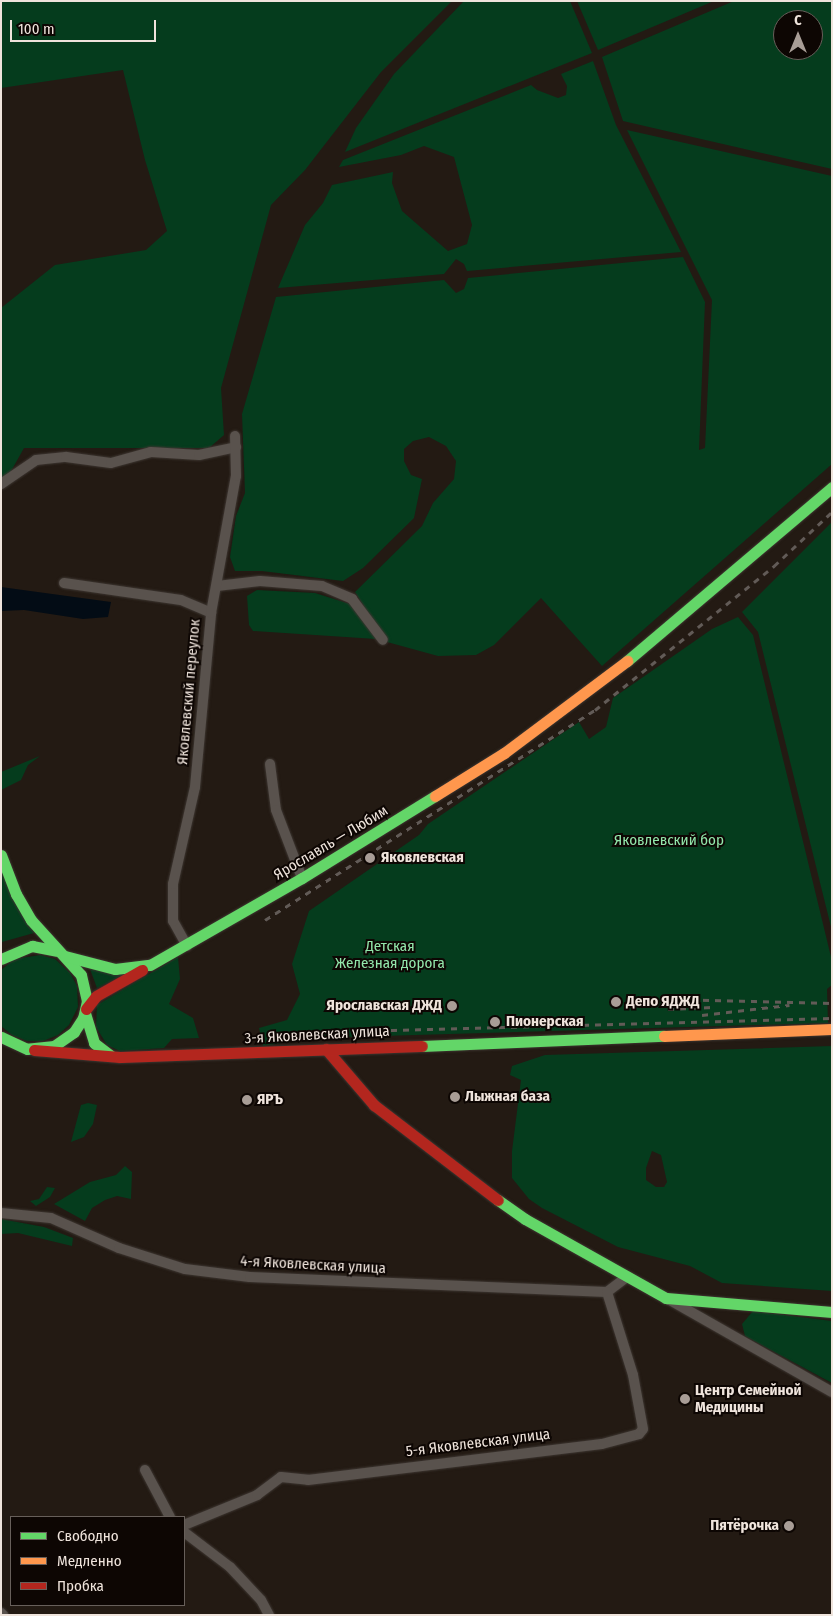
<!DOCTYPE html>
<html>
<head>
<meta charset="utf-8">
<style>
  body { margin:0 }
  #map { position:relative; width:833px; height:1616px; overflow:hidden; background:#231a13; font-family:"Fira Sans Condensed",sans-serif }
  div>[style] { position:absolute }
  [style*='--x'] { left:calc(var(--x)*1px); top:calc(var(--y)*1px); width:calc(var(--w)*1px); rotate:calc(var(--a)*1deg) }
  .green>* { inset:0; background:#053c1d }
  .water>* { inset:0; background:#030c15 }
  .roads { filter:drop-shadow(0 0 1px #3d3631) drop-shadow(0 0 1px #3d3631) }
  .street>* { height:10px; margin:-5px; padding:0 5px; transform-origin:5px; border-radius:5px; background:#59524d }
  .fast>* { height:11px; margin:-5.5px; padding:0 5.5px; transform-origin:5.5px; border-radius:5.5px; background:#63d668 }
  .slow>* { height:11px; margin:-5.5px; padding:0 5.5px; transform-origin:5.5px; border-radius:5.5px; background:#ff974d }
  .jam>* { height:11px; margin:-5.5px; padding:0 5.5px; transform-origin:5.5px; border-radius:5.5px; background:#b3261e }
  .rail>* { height:3px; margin-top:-1.5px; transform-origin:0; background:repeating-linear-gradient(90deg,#625b57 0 6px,transparent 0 12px) }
  .dots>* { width:14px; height:14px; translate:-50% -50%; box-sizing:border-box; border:2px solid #0d0603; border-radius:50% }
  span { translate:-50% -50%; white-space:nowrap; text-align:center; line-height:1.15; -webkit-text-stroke:4px #0d0603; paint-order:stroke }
  .street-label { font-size:15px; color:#efe4dc }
  .park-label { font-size:15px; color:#92e7ab }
  .poi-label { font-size:15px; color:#efe4dc; font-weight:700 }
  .left { translate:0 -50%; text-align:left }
  .right { translate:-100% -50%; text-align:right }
  .frame { position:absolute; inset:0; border:2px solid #efe4dc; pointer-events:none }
  .legend { position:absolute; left:10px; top:1516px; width:175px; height:90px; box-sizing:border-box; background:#0d0603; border:1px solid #675f5a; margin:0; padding:6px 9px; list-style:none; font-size:15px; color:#efe4dc }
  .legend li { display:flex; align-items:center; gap:10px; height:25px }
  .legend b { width:25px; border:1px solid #675f5a }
  .north { position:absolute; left:773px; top:10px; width:50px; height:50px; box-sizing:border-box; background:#0d0603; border:1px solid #675f5a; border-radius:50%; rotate:0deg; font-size:14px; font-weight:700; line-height:20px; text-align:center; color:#efe4dc }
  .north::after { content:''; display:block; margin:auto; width:18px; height:22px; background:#a89d96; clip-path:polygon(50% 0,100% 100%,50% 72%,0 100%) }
  .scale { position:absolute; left:10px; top:20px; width:146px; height:22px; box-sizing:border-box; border:2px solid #efe4dc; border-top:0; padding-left:6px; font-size:15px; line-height:18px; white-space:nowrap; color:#efe4dc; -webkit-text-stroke:4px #0d0603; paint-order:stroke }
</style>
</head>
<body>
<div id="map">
  <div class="green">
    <div style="clip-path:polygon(1px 1px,452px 1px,381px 72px,305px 170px,271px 205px,221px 388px,224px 435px,209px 448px,24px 448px,1px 489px,1px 308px,55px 265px,146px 250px,167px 231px,145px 160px,123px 70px,1px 88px)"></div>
    <div style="clip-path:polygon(464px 1px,570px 1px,592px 53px,345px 152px,356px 128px,394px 74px)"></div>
    <div style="clip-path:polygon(577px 1px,714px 1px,598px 50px)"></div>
    <div style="clip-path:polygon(evenodd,734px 1px,832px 1px,832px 169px,623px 121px,602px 57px,734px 1px,783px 20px,813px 20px,813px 50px,783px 50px,783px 20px)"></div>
    <div style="clip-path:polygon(593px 61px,616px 125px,681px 252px,467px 271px,464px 264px,456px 259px,444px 274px,278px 288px,305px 225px,323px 203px,332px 185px,393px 172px,392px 183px,402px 211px,448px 251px,467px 244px,472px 225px,454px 157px,424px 146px,401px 155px,339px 167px,343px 160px,531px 85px,537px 90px,558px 98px,566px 95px,567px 86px,561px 74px)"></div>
    <div style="clip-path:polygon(627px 130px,832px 176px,832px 464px,602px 666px,541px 598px,494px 645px,476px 655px,438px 656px,387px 642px,355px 592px,422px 526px,433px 503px,454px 479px,456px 461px,446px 446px,429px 437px,413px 441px,404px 449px,404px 461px,411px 475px,422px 479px,414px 518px,363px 568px,343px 581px,262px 571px,235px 571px,230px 557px,236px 516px,245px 493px,242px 414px,276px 297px,444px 280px,456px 293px,464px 289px,468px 278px,683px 257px,705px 302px,699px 450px,705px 448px,712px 300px)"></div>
    <div style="clip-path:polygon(832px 522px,832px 931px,758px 632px,742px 612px)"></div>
    <div style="clip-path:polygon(257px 590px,315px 593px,350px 604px,376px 639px,253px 631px,249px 625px,247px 596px)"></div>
    <div style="clip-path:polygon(738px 617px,753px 635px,832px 961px,832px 985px,827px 989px,828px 1023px,313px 1038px,263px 1046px,259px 1028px,287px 1020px,300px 994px,292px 964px,309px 911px,419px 835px,428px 824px,579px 722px,589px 739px,606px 727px,613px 698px,712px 629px)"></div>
    <div style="clip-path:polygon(40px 756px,28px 765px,21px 780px,1px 790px,1px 772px)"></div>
    <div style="clip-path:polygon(1px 870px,34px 933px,2px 942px,1px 935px)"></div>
    <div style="clip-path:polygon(40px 955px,55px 959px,70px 973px,77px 986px,78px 1007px,69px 1025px,58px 1035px,43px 1041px,27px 1041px,12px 1035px,1px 1026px,1px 970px,15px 959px)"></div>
    <div style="clip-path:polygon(178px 957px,180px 979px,169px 1004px,193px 1018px,199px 1038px,172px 1039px,164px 1048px,120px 1051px,107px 1045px,96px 1027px,97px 1005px)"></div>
    <div style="clip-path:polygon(90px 969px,122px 975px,97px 988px)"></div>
    <div style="clip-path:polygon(evenodd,832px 1046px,832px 1291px,722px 1283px,690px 1266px,618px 1247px,542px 1208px,529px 1199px,512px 1178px,512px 1151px,521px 1080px,510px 1075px,512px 1066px,545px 1055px,832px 1046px,652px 1151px,661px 1155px,667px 1182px,664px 1187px,656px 1187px,646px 1180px,646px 1168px,652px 1151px)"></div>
    <div style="clip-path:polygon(88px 1103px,97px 1105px,93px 1124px,84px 1137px,71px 1142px,81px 1105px)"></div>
    <div style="clip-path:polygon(125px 1166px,132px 1172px,131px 1199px,117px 1196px,105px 1200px,92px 1208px,85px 1221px,54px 1204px,90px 1182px,116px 1175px)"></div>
    <div style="clip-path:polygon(47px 1187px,55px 1188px,50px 1197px,36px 1206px,30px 1201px,39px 1199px)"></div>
    <div style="clip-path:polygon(1px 1219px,44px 1227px,73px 1238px,72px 1246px,18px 1233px,1px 1234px)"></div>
    <div style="clip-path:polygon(753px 1311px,832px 1321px,832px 1383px,745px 1336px,742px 1324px)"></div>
  </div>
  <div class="water">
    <div style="clip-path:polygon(1px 587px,111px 602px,108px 617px,83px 619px,24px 610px,1px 611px)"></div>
  </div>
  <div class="roads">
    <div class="street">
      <div style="--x:1;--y:484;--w:42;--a:-34.4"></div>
      <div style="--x:36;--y:460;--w:30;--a:-6"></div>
      <div style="--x:66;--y:457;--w:45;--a:7.6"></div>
      <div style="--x:111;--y:463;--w:41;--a:-15.4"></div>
      <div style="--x:151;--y:452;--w:48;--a:3.6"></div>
      <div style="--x:199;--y:455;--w:38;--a:-12"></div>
      <div style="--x:64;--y:583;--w:118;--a:8.3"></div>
      <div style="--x:181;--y:600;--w:33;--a:23"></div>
      <div style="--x:217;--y:586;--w:43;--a:-6.6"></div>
      <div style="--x:260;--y:581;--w:62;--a:4.6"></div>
      <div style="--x:322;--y:586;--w:33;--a:23"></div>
      <div style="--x:352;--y:599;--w:51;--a:52.9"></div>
      <div style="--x:270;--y:764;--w:46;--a:82.6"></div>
      <div style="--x:276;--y:810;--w:73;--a:69.1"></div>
      <div style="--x:187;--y:946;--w:29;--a:-119"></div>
      <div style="--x:173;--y:921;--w:37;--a:-90"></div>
      <div style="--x:173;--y:884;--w:99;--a:-77.2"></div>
      <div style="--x:195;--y:787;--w:175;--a:-84.7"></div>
      <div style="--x:211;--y:613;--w:139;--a:-79.7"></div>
      <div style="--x:236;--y:476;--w:40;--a:-91.4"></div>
      <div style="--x:1;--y:1213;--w:50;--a:5.7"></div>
      <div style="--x:51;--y:1218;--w:74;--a:23.8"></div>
      <div style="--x:119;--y:1248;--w:69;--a:17.7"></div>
      <div style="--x:185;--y:1269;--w:65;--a:7"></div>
      <div style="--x:250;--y:1277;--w:357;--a:2.4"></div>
      <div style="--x:607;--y:1292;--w:26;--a:-37"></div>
      <div style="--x:670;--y:1300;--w:186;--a:29.6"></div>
      <div style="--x:145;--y:1470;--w:53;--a:62"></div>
      <div style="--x:184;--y:1525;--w:79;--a:-22.3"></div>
      <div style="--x:257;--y:1495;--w:30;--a:-37"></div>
      <div style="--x:281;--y:1477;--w:27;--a:6"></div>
      <div style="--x:308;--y:1480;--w:296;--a:-7"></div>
      <div style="--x:602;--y:1444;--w:38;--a:-15"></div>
      <div style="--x:639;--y:1434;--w:6;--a:-51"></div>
      <div style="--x:643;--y:1429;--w:55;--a:-100.5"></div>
      <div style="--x:633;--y:1375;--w:87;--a:-107.4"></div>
      <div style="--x:184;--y:1532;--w:58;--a:37.3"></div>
      <div style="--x:230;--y:1567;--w:45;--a:46.8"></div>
      <div style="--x:261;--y:1600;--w:17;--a:62"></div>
      <div style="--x:1;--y:1613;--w:3;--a:45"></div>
    </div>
    <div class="fast">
      <div style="--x:627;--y:661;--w:269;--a:-40.3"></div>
      <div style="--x:1;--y:855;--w:42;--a:69"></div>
      <div style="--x:16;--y:894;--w:30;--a:60"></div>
      <div style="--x:31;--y:920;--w:74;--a:47.7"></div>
      <div style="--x:81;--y:975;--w:27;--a:77"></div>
      <div style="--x:87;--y:1001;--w:17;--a:103"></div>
      <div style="--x:83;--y:1018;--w:17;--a:123"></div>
      <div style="--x:74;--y:1032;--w:24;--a:145"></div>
      <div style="--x:54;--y:1046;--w:27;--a:174"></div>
      <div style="--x:27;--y:1049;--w:29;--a:-155"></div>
      <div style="--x:65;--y:956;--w:52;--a:14.6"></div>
      <div style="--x:115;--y:969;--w:35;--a:-7"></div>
      <div style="--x:150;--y:965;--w:175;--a:-29.8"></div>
      <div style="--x:302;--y:878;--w:156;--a:-31.7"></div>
      <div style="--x:1;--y:959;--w:34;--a:-23"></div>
      <div style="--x:32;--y:946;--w:25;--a:11"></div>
      <div style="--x:85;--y:1013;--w:31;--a:73"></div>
      <div style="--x:94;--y:1043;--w:21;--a:37"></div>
      <div style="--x:422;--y:1046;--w:242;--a:-2.4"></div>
      <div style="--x:498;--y:1200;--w:33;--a:35"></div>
      <div style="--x:525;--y:1219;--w:162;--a:29.3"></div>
      <div style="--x:666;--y:1298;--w:167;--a:4.8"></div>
    </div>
    <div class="slow">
      <div style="--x:435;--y:796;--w:81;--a:-31.9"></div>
      <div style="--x:504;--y:753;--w:154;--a:-36.8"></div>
      <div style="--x:664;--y:1036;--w:168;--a:-2.4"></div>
    </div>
    <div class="jam">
      <div style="--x:86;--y:1009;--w:16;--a:-52"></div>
      <div style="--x:96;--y:996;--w:53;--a:-29.5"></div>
      <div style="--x:326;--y:1049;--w:74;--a:49.4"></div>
      <div style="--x:374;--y:1105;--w:156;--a:37.5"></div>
      <div style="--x:34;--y:1050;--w:86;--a:4.7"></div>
      <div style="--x:120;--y:1057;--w:302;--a:-2.1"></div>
    </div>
  </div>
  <div class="rail">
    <div style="--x:265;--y:920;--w:391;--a:-32.5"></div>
    <div style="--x:595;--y:710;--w:230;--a:-38.8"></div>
    <div style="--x:774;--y:566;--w:79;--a:-43"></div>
    <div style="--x:667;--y:999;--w:165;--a:1.4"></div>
    <div style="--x:668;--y:1009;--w:45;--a:-2.5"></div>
    <div style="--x:702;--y:1015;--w:88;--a:-6.6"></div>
    <div style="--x:319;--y:1032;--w:513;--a:-1.56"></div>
  </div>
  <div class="dots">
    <div style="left:370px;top:858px;background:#a89d96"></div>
    <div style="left:616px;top:1002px;background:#a89d96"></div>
    <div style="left:452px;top:1006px;background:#a89d96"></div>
    <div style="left:495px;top:1022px;background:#a89d96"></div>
    <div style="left:455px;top:1097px;background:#a89d96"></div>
    <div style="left:247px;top:1100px;background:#a89d96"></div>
    <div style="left:685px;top:1399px;background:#a89d96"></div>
    <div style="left:789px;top:1526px;background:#a89d96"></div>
  </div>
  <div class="street-label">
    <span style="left:189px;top:692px;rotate:-85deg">Яковлевский переулок</span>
    <span style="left:331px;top:843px;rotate:-31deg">Ярославль — Любим</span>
    <span style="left:317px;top:1035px;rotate:-3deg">3-я Яковлевская улица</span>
    <span style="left:313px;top:1265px;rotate:3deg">4-я Яковлевская улица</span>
    <span style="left:478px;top:1443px;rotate:-7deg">5-я Яковлевская улица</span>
  </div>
  <div class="park-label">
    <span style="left:669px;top:841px">Яковлевский бор</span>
    <span style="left:390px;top:955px">Детская<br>Железная дорога</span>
  </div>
  <div class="poi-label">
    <span class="left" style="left:381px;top:858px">Яковлевская</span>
    <span class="left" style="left:626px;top:1002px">Депо ЯДЖД</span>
    <span class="right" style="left:442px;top:1006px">Ярославская ДЖД</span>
    <span class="left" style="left:506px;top:1022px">Пионерская</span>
    <span class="left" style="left:465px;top:1097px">Лыжная база</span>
    <span class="left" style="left:257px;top:1100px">ЯРЪ</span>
    <span class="left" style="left:695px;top:1399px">Центр Семейной<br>Медицины</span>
    <span class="right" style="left:779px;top:1526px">Пятёрочка</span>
  </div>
  <div class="frame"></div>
  <ul class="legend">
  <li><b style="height:6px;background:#63d668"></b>Свободно</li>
  <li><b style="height:6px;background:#ff974d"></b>Медленно</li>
  <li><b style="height:6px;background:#b3261e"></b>Пробка</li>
  </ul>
  <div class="north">С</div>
  <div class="scale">100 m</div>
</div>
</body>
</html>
